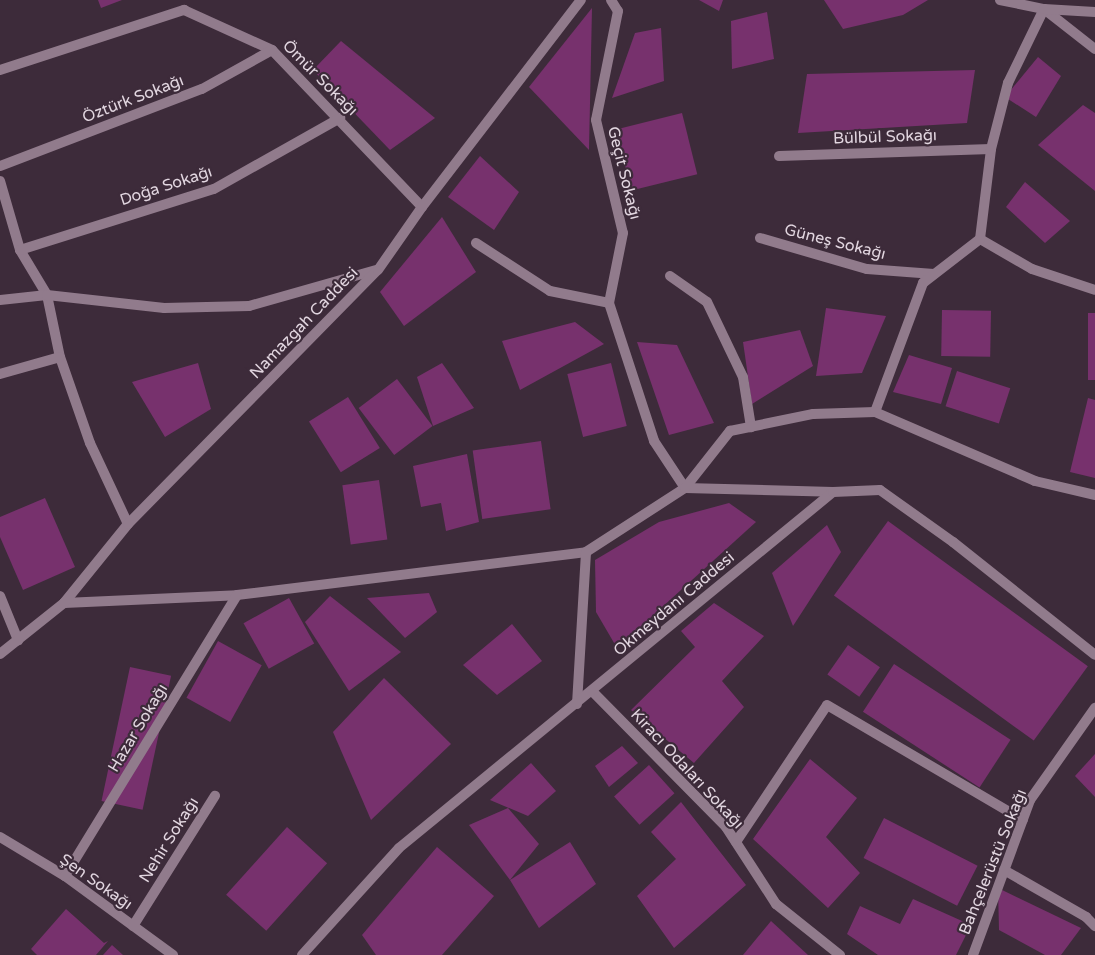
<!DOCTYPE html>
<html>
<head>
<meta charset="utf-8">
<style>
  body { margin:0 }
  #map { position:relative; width:1095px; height:955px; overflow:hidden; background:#3d2b3a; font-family:"Varela Round",sans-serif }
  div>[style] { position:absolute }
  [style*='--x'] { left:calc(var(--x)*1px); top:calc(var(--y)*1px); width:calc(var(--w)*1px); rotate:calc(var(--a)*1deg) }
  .building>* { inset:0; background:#77316d; transform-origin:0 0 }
  .street>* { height:10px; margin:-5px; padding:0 5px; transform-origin:5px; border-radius:5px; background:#917b8c }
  span { translate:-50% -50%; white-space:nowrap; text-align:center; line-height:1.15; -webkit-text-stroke:4.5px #3d2b3a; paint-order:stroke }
  .street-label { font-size:16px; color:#e2d6e0 }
</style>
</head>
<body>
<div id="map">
  <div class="building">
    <div style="clip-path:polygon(98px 0,122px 0,101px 8px)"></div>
    <div style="clip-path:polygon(699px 0,723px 0,719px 11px)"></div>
    <div style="clip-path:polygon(824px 0,928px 0,903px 15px,843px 29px)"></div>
    <div style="clip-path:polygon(592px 8px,589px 150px,529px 87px)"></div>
    <div style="clip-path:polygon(767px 12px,774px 59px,732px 69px,731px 21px)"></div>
    <div style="clip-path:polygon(661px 28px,664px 81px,612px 98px,635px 33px)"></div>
    <div style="clip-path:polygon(341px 41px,435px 118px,390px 150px,313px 70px)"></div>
    <div style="clip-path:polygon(1038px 57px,1061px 76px,1036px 117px,1005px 97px)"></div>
    <div style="clip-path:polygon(975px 70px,967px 123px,798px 133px,807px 74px)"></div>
    <div style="clip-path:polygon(1083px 105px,1095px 113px,1095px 191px,1038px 145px)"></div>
    <div style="left:682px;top:113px;width:63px;height:68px;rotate:76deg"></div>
    <div style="clip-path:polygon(480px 156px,519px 192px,494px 230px,448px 197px)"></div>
    <div style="clip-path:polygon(1025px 182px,1070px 221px,1045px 243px,1006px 207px)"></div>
    <div style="clip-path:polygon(442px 217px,476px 272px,404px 326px,380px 292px)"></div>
    <div style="clip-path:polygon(826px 308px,886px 316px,862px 373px,816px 376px)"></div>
    <div style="left:942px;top:310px;width:49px;height:46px;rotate:1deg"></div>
    <div style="left:1095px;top:313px;width:67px;height:7px;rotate:90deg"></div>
    <div style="clip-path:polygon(575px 322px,604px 344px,520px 390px,502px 341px)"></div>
    <div style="clip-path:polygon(800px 330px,813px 366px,752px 404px,743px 342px)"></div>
    <div style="clip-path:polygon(637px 342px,677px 345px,714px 423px,669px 435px)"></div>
    <div style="clip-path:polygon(909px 355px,952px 368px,941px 404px,893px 392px)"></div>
    <div style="clip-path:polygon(198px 363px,211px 409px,165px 437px,132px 382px)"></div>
    <div style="clip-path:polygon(442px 363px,474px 408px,433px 426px,417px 377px)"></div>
    <div style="left:611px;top:363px;width:65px;height:45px;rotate:76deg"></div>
    <div style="left:957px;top:371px;width:56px;height:37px;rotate:18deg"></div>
    <div style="left:397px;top:379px;width:59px;height:48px;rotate:53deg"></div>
    <div style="left:348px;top:397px;width:60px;height:46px;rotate:58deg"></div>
    <div style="clip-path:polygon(1088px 398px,1095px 400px,1095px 478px,1070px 472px)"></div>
    <div style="left:541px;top:441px;width:69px;height:69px;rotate:82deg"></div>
    <div style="clip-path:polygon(467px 454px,479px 522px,446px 531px,441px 503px,421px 507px,413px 466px)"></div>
    <div style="left:379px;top:480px;width:60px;height:37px;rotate:82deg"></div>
    <div style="clip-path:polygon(45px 498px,75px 567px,23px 590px,0 537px,0 517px)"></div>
    <div style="clip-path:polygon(729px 503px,756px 522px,617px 648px,596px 612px,595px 560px,659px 522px)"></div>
    <div style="left:888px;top:521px;width:247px;height:92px;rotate:36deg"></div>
    <div style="clip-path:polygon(827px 525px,841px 552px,793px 626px,772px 573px)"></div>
    <div style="clip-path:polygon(429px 593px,437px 612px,405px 638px,367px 598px)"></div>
    <div style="clip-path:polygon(330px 596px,401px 652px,349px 691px,305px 622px)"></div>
    <div style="left:289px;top:598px;width:52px;height:52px;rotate:61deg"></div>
    <div style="clip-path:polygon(714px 603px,764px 636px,722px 681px,744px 707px,694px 763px,631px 710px,695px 647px,681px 631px)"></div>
    <div style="clip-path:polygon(512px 624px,542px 661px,497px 695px,463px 665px)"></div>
    <div style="left:218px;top:641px;width:50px;height:65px;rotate:29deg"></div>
    <div style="left:848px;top:645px;width:39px;height:36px;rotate:35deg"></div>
    <div style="left:894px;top:664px;width:139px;height:57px;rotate:33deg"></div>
    <div style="left:130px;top:667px;width:42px;height:137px;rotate:12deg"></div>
    <div style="clip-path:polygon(384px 678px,451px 744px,371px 820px,333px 732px)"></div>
    <div style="clip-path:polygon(622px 746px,638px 763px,609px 787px,595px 766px)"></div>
    <div style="clip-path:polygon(1095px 754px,1095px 797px,1075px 776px)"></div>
    <div style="clip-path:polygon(810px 759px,857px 798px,826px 837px,860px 873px,828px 908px,753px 839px)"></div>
    <div style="clip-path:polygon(531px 763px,556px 791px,528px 816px,490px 800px)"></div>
    <div style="left:649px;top:765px;width:38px;height:47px;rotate:48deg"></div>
    <div style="clip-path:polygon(681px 802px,746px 885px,674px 948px,637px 896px,676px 859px,651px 832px)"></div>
    <div style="clip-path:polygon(508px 808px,539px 844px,510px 880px,469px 825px)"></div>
    <div style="left:884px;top:818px;width:105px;height:45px;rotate:27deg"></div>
    <div style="left:287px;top:827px;width:54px;height:91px;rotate:42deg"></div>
    <div style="clip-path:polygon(570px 842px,596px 884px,539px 928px,510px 880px)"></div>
    <div style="clip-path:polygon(437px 847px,494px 896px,442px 955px,376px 955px,362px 935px)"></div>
    <div style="clip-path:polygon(998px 888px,1081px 928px,1061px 955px,1045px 955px,999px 930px)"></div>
    <div style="clip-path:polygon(913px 899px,971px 925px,956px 955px,878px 955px,847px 934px,860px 906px,900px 924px)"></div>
    <div style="clip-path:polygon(66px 909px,104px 943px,108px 941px,96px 955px,37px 955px,31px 949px)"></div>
    <div style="clip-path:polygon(771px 921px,808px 955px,743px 955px)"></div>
    <div style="clip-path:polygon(112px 945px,123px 955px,103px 955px)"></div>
  </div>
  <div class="street">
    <div style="--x:611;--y:0;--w:13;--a:58"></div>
    <div style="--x:618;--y:11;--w:111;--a:101.4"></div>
    <div style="--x:596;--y:120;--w:116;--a:76.6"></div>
    <div style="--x:623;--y:233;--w:71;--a:101.3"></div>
    <div style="--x:609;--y:303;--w:145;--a:71.9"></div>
    <div style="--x:654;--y:441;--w:56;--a:56.6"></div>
    <div style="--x:685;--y:488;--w:148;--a:1.5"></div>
    <div style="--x:1000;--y:0;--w:45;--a:11.6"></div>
    <div style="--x:1044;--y:9;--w:65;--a:38.1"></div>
    <div style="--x:0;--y:70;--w:194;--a:-18.1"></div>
    <div style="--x:184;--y:10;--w:97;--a:24.4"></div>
    <div style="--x:272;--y:50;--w:217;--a:46.3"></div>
    <div style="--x:779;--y:156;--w:212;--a:-1.9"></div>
    <div style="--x:0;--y:166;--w:216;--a:-20.9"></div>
    <div style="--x:202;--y:89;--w:80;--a:-29.1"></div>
    <div style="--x:0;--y:181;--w:72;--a:73.8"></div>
    <div style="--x:20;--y:250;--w:52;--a:59"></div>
    <div style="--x:47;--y:295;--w:63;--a:78.2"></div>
    <div style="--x:60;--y:357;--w:91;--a:70.8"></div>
    <div style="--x:90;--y:443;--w:89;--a:64.9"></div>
    <div style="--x:760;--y:238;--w:111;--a:16.2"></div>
    <div style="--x:867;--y:269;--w:67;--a:4.3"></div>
    <div style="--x:980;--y:239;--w:60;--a:30"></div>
    <div style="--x:1032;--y:269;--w:66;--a:18.4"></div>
    <div style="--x:476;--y:243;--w:88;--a:33"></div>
    <div style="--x:550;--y:291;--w:60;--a:11.5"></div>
    <div style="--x:20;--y:250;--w:203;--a:-17.5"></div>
    <div style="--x:214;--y:189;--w:145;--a:-29.4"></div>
    <div style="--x:670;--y:276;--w:45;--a:35.1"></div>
    <div style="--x:707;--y:302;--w:83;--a:64.4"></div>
    <div style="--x:743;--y:377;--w:51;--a:80.9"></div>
    <div style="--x:0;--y:300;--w:47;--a:-6.1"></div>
    <div style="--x:47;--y:295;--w:118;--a:6.3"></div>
    <div style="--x:164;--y:308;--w:85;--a:-1.3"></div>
    <div style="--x:249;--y:306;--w:132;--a:-15.8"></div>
    <div style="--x:0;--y:374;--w:62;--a:-15.8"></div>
    <div style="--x:875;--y:412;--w:138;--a:-69.6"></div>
    <div style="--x:923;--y:283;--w:72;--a:-37.7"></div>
    <div style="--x:980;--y:239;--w:91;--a:-83"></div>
    <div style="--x:991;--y:149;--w:68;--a:-75.6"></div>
    <div style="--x:1008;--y:83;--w:82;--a:-64.1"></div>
    <div style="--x:1044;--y:9;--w:51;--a:3.4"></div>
    <div style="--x:0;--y:596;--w:48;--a:67.8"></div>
    <div style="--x:64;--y:603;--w:173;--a:-2.6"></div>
    <div style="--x:237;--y:595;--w:352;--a:-7"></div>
    <div style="--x:586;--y:552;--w:118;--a:-32.9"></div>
    <div style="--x:685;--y:488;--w:73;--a:-51.7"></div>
    <div style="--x:730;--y:431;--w:85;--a:-11.6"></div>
    <div style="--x:813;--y:414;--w:62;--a:-1.8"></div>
    <div style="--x:875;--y:412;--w:174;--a:23.3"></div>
    <div style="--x:1035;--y:481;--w:62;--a:13.1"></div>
    <div style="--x:0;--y:654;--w:82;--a:-38.6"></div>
    <div style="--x:64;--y:603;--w:102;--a:-51"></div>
    <div style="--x:128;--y:524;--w:356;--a:-45.5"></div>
    <div style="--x:378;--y:270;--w:77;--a:-55.1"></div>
    <div style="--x:422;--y:207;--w:261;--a:-52.5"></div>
    <div style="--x:592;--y:691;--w:191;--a:45.4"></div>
    <div style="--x:726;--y:827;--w:92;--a:57"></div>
    <div style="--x:776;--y:904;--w:82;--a:38.6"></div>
    <div style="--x:577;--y:704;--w:152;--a:-86.6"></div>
    <div style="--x:0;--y:837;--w:76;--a:31"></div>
    <div style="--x:65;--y:876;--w:134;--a:36.2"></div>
    <div style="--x:736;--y:842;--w:164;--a:-56.4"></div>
    <div style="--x:827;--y:705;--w:227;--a:30.4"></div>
    <div style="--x:1004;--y:870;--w:95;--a:29.8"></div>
    <div style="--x:1086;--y:917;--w:13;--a:45"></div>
    <div style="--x:65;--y:876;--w:329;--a:-58.5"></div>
    <div style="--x:133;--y:926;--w:154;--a:-57.8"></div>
    <div style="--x:302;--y:955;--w:144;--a:-47.8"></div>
    <div style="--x:399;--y:848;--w:561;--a:-39.36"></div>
    <div style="--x:833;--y:492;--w:47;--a:-2.4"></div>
    <div style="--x:880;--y:490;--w:90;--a:35.5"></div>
    <div style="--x:953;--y:542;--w:181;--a:38.5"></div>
    <div style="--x:973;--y:955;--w:165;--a:-69.8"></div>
    <div style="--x:1030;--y:800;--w:113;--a:-54.8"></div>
  </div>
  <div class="street-label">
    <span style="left:320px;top:78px;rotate:45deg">Ömür Sokağı</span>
    <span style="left:133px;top:99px;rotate:-21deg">Öztürk Sokağı</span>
    <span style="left:885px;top:137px;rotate:-2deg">Bülbül Sokağı</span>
    <span style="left:624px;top:173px;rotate:76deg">Geçit Sokağı</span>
    <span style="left:166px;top:186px;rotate:-18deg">Doğa Sokağı</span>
    <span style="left:835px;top:242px;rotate:14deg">Güneş Sokağı</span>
    <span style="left:304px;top:323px;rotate:-46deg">Namazgah Caddesi</span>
    <span style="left:674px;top:604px;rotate:-40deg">Okmeydanı Caddesi</span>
    <span style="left:138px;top:728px;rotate:-59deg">Hazar Sokağı</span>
    <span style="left:687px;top:769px;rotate:47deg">Kiracı Odaları Sokağı</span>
    <span style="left:169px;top:840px;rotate:-58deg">Nehir Sokağı</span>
    <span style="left:993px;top:862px;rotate:-68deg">Bahçelerüstü Sokağı</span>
    <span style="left:96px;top:882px;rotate:35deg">Şen Sokağı</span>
  </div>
</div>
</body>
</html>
